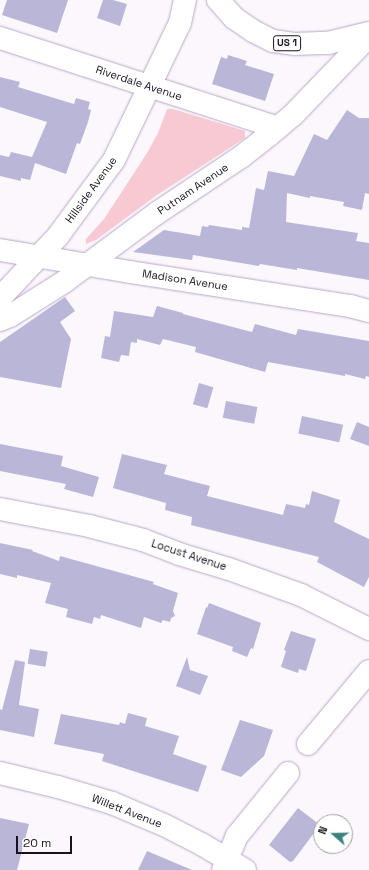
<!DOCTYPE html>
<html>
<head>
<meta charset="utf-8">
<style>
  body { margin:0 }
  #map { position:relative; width:369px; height:870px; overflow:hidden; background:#fbf7fd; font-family:"Space Grotesk",sans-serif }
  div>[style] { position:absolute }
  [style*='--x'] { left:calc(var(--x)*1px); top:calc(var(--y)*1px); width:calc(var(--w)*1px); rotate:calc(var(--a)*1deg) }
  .green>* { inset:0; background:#f7c9d3 }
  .building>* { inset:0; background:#bab6d8; transform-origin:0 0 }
  .roads { filter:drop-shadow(0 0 1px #bba6c4) drop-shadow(0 0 1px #bba6c4) }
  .minor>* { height:22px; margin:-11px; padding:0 11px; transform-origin:11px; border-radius:11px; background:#fff }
  .tertiary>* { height:22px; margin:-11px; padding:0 11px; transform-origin:11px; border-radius:11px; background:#fff }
  .primary>* { height:22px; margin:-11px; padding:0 11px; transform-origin:11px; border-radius:11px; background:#fff }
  span { translate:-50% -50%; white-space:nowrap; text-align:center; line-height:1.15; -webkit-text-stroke:3.5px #fff; paint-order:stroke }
  .shield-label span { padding:1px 3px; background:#fff; border:1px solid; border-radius:3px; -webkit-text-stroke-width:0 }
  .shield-label { font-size:10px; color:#19121d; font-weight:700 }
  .street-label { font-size:11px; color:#19121d }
  .north { position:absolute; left:313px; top:814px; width:40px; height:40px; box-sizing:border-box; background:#fff; border:1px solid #a3a0a5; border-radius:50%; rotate:290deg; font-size:11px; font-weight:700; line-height:16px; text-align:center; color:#19121d }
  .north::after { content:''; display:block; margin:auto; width:14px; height:18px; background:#3a8381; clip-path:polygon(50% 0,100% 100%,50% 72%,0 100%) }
  .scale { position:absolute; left:16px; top:836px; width:56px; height:18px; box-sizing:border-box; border:2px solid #19121d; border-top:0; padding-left:5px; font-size:12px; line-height:14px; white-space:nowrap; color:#19121d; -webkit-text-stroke:3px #fff; paint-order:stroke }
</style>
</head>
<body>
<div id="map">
  <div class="green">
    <div style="clip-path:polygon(167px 109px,173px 109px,245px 131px,245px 138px,157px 195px,96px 240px,86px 244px,86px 239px,104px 219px,147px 153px,158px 133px)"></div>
  </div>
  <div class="building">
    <div style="clip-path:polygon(7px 0,68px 0,57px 33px,2px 15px)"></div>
    <div style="clip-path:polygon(103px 0,113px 0,127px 4px,120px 26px,97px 18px)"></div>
    <div style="clip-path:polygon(228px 55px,247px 61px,245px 65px,274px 74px,265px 101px,212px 84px,221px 57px,227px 59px)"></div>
    <div style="clip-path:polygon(0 77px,20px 82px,18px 87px,74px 104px,76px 98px,90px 102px,88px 109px,91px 110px,88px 122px,80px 144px,77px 143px,66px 174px,35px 163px,30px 180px,21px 178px,21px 181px,0 176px,0 155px,9px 157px,11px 152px,32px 157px,47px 122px,0 107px)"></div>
    <div style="clip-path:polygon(347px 110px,359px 118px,369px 118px,369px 194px,365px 193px,362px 210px,343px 206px,344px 202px,310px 196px,310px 198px,287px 193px,286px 222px,358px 233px,356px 241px,369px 243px,369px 280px,297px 268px,297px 270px,260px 264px,259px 266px,193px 255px,192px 260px,133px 252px,164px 230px,200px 236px,202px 226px,208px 227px,209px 225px,242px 230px,242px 227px,249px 228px,256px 188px,264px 190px,268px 171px,294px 176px,314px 134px,327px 140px)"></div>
    <div style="clip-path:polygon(65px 297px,75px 311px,60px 322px,71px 339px,61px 388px,0 377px,0 342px)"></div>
    <div style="clip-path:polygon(157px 306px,183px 313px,183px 314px,252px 332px,255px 324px,296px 335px,298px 329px,369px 341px,369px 377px,366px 376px,365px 379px,345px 374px,345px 376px,268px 362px,265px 372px,195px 352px,196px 347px,163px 339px,160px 345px,137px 339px,137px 343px,131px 342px,129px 356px,121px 355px,119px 362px,101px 358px,105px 336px,110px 337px,114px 311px,153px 317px)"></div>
    <div style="left:199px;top:383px;width:15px;height:22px;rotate:16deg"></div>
    <div style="left:226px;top:401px;width:32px;height:17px;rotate:11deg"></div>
    <div style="left:302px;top:416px;width:42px;height:18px;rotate:12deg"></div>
    <div style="clip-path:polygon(357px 422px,369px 427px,369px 446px,350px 439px)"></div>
    <div style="clip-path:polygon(0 444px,63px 456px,61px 466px,99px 477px,93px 497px,64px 489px,66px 484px,0 471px)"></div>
    <div style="clip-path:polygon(122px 454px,167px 465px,164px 474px,210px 486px,207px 496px,283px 515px,286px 504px,305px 508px,306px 504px,309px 505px,312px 491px,340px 500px,334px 522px,369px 539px,369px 577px,364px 587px,317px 562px,319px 557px,191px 525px,192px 517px,165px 510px,166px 503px,113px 488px)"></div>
    <div style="clip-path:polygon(0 543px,33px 550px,32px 551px,59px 561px,60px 556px,154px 582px,153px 584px,178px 593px,173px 611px,175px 616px,171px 618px,170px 622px,163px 620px,161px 623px,144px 617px,141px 628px,101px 615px,100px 619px,94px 617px,92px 624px,66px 617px,68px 609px,45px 603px,51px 583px,17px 575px,17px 578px,0 574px)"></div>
    <div style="clip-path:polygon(209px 603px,261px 623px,253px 649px,251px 648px,247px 657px,232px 651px,233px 647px,197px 634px,206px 607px,207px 608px)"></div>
    <div style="clip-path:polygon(291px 631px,316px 639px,306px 671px,299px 669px,298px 673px,281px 667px,286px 651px,284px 650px)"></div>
    <div style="left:30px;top:649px;width:18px;height:15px;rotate:9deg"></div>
    <div style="clip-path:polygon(187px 657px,190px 670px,208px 676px,200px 695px,176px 686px)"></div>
    <div style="clip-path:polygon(15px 660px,25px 662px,19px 705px,39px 709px,34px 737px,0 730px,0 709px,2px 710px)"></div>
    <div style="clip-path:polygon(128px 713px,147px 718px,145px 726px,179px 736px,173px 754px,207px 766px,198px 792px,102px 761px,104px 754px,54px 744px,61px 714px,119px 725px,120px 722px,125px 724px)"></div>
    <div style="clip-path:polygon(240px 720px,273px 730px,264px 756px,241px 777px,221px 770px)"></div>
    <div style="clip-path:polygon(298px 808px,320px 825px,293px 861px,290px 862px,269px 845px)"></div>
    <div style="clip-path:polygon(0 818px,29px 824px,17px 870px,0 870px)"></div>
    <div style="clip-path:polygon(147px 851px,192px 870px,138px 870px)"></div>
  </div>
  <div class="roads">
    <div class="minor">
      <div style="--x:0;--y:38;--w:292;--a:17.9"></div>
      <div style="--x:0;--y:250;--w:132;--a:9.6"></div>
      <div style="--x:130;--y:272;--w:223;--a:8.8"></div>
      <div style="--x:350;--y:306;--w:20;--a:15"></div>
      <div style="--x:0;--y:509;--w:91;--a:10.8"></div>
      <div style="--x:89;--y:526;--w:56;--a:14.5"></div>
      <div style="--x:143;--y:540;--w:39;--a:21"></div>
      <div style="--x:179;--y:554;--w:52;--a:16.7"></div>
      <div style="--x:229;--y:569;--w:77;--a:19.9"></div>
      <div style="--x:301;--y:595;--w:76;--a:26.6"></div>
      <div style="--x:308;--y:744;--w:95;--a:-50.1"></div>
      <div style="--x:223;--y:870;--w:37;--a:-68"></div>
      <div style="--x:237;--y:836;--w:81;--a:-51"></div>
    </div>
    <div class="tertiary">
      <div style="--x:0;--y:298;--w:85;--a:-46.9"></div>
      <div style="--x:58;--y:236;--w:94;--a:-53.6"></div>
      <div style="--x:114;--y:160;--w:152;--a:-64.3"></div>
      <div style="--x:180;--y:23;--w:24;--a:-78"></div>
      <div style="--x:0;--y:320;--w:11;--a:-22"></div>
      <div style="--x:10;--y:316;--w:64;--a:-32.2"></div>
      <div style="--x:64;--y:282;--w:116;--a:-36.6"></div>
      <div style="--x:157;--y:213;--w:101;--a:-33.7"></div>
      <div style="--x:241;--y:157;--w:36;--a:-38"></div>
      <div style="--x:269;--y:135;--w:31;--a:-40"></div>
      <div style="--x:293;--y:115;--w:110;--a:-46.1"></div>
      <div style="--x:0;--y:773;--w:60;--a:13.6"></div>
      <div style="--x:58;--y:787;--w:56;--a:16.5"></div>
      <div style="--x:112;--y:803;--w:56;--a:22.9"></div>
      <div style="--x:164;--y:825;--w:44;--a:27.1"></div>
      <div style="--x:203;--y:845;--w:49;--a:30.8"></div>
    </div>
    <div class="primary">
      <div style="--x:218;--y:0;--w:24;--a:48"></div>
      <div style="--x:234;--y:18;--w:23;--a:34"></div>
      <div style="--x:253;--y:31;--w:22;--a:27"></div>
      <div style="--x:273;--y:41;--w:21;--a:8"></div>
      <div style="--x:294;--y:44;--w:34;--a:-2"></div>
      <div style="--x:328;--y:43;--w:42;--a:-13.7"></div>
    </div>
  </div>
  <div class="shield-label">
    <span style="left:287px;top:43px">US 1</span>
  </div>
  <div class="street-label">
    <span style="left:139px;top:83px;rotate:18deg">Riverdale Avenue</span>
    <span style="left:193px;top:189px;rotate:-34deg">Putnam Avenue</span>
    <span style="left:91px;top:190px;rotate:-54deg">Hillside Avenue</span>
    <span style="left:185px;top:280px;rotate:9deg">Madison Avenue</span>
    <span style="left:189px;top:555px;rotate:18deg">Locust Avenue</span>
    <span style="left:127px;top:811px;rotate:21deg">Willett Avenue</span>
  </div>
  <div class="north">N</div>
  <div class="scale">20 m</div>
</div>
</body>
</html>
